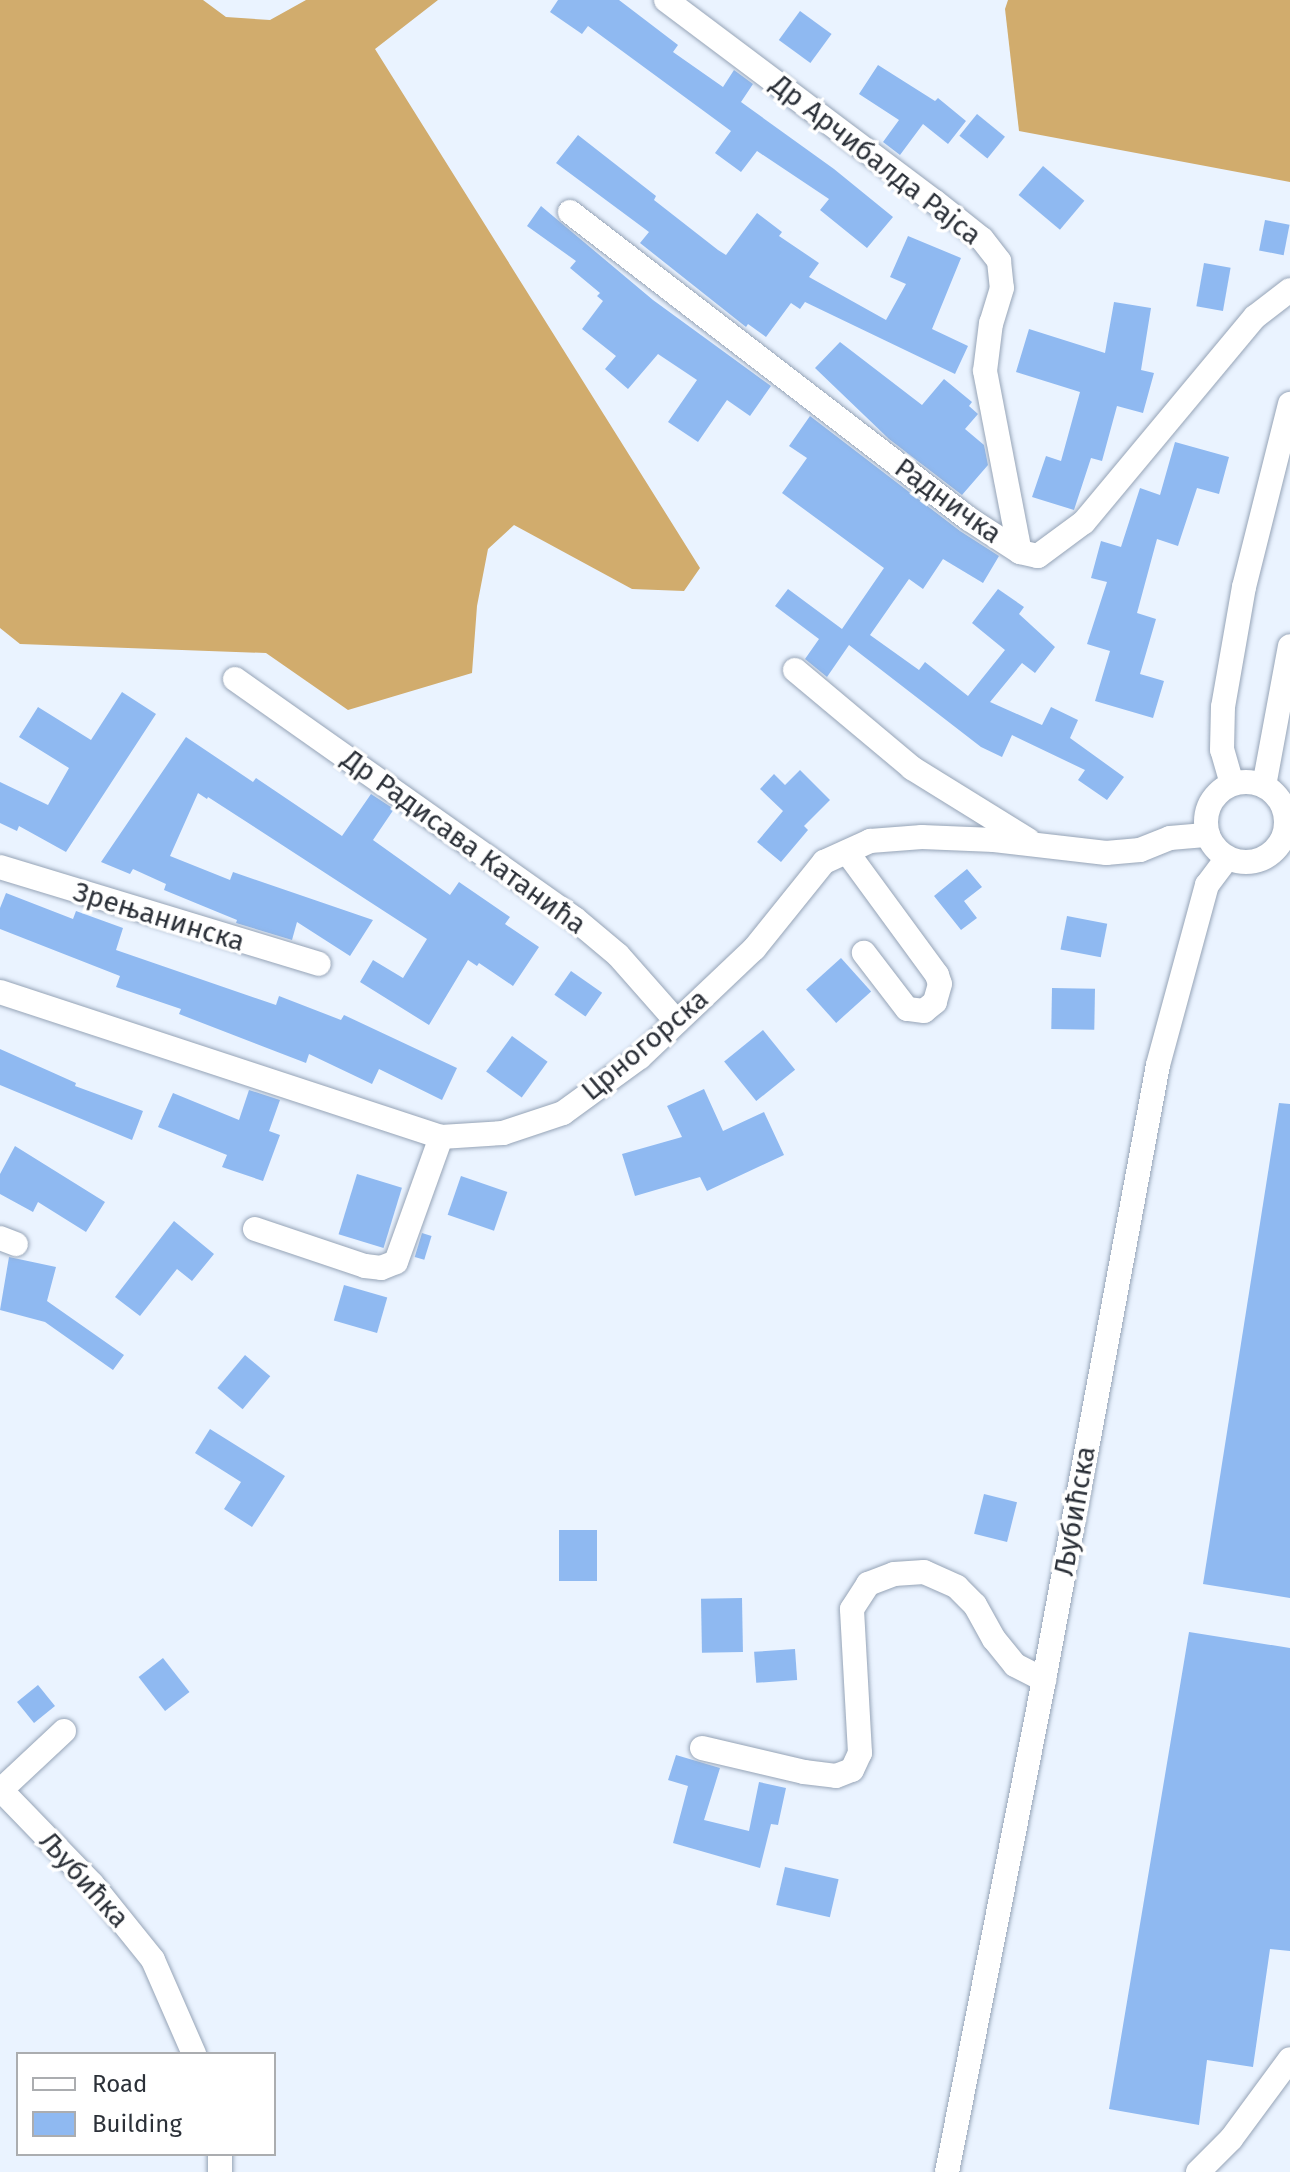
<!DOCTYPE html>
<html>
<head>
<meta charset="utf-8">
<style>
  body { margin:0 }
  #map { position:relative; width:1290px; height:2172px; overflow:hidden; background:#eaf3ff; font-family:"Fira Sans",sans-serif }
  div>[style] { position:absolute }
  [style*='--x'] { left:calc(var(--x)*1px); top:calc(var(--y)*1px); width:calc(var(--w)*1px); rotate:calc(var(--a)*1deg) }
  .forest>* { inset:0; background:#d1ac6d }
  .building>* { inset:0; background:#8fb9f1; transform-origin:0 0 }
  .roads { filter:drop-shadow(0 0 2px #96a4b7) drop-shadow(0 0 2px #96a4b7) }
  .minor>* { height:24px; margin:-12px; padding:0 12px; transform-origin:12px; border-radius:12px; background:#fff }
  .minor>.ring { margin:-12px; padding:0; box-sizing:content-box; background:none; border:24px solid #fff; border-radius:50% }
  span { translate:-50% -50%; white-space:nowrap; text-align:center; line-height:1.15; -webkit-text-stroke:7px #fff; paint-order:stroke }
  .street-label { font-size:28px; color:#2c3139 }
  .legend { position:absolute; left:16px; top:2052px; width:260px; height:104px; box-sizing:border-box; background:#fff; border:2px solid #abadb0; margin:0; padding:10px 14px; list-style:none; font-size:24px; color:#2c3139 }
  .legend li { display:flex; align-items:center; gap:16px; height:40px }
  .legend b { width:40px; border:2px solid #abadb0 }
</style>
</head>
<body>
<div id="map">
  <div class="forest">
    <div style="clip-path:polygon(0 0,203px 0,226px 17px,270px 20px,306px 0,438px 0,375px 49px,700px 568px,684px 591px,632px 589px,514px 525px,488px 549px,477px 606px,472px 673px,348px 710px,266px 653px,20px 644px,0 628px)"></div>
    <div style="clip-path:polygon(1008px 0,1290px 0,1290px 182px,1019px 131px,1005px 9px)"></div>
  </div>
  <div class="building">
    <div style="clip-path:polygon(558px 0,619px 0,678px 45px,673px 52px,723px 87px,734px 70px,753px 84px,741px 102px,834px 169px,893px 217px,867px 248px,820px 210px,829px 199px,757px 151px,741px 172px,715px 153px,731px 131px,588px 26px,582px 34px,550px 12px)"></div>
    <div style="left:800px;top:11px;width:39px;height:36px;rotate:36deg"></div>
    <div style="clip-path:polygon(878px 65px,935px 101px,938px 98px,966px 121px,948px 144px,923px 124px,900px 155px,883px 142px,899px 120px,859px 94px)"></div>
    <div style="left:977px;top:114px;width:36px;height:28px;rotate:39deg"></div>
    <div style="clip-path:polygon(578px 135px,656px 196px,654px 200px,718px 250px,726px 255px,757px 213px,782px 232px,779px 236px,819px 263px,809px 277px,886px 320px,906px 284px,890px 277px,908px 236px,961px 258px,932px 329px,968px 346px,955px 374px,805px 302px,800px 309px,791px 303px,766px 337px,748px 324px,746px 327px,640px 243px,649px 232px,556px 163px)"></div>
    <div style="left:1043px;top:166px;width:54px;height:38px;rotate:40deg"></div>
    <div style="clip-path:polygon(541px 206px,653px 300px,771px 386px,750px 416px,727px 400px,698px 442px,668px 422px,697px 380px,658px 354px,628px 389px,605px 369px,616px 356px,582px 329px,603px 301px,597px 296px,600px 293px,570px 268px,576px 261px,527px 226px)"></div>
    <div style="left:1265px;top:220px;width:25px;height:31px;rotate:11deg"></div>
    <div style="left:1204px;top:263px;width:27px;height:44px;rotate:10deg"></div>
    <div style="clip-path:polygon(1114px 302px,1151px 308px,1141px 370px,1154px 373px,1143px 413px,1117px 406px,1102px 461px,1091px 458px,1074px 510px,1032px 497px,1046px 456px,1061px 461px,1080px 392px,1016px 372px,1029px 329px,1105px 353px)"></div>
    <div style="clip-path:polygon(840px 342px,922px 405px,944px 379px,972px 402px,969px 406px,978px 414px,965px 429px,984px 445px,988px 465px,962px 495px,889px 439px,815px 368px)"></div>
    <div style="clip-path:polygon(810px 416px,960px 531px,999px 556px,983px 583px,943px 559px,923px 589px,909px 579px,870px 635px,919px 670px,925px 662px,968px 696px,1005px 650px,972px 623px,998px 589px,1024px 607px,1019px 614px,1055px 647px,1035px 673px,1022px 663px,990px 702px,1042px 725px,1051px 707px,1078px 720px,1070px 738px,1124px 777px,1107px 800px,1078px 780px,1085px 770px,1012px 735px,1002px 757px,981px 747px,849px 645px,827px 677px,805px 659px,819px 639px,775px 606px,788px 589px,842px 629px,884px 568px,782px 493px,807px 458px,789px 446px)"></div>
    <div style="clip-path:polygon(1175px 442px,1229px 457px,1219px 494px,1197px 488px,1178px 546px,1157px 539px,1137px 613px,1156px 619px,1140px 674px,1164px 681px,1153px 718px,1095px 701px,1110px 651px,1087px 644px,1107px 582px,1091px 578px,1101px 541px,1121px 547px,1140px 488px,1160px 495px)"></div>
    <div style="clip-path:polygon(122px 692px,156px 714px,66px 852px,19px 826px,17px 831px,0 823px,0 782px,48px 805px,69px 768px,19px 737px,38px 707px,91px 740px)"></div>
    <div style="clip-path:polygon(186px 737px,253px 782px,256px 778px,342px 836px,371px 794px,394px 809px,373px 840px,450px 895px,459px 882px,510px 917px,505px 924px,539px 947px,513px 986px,479px 963px,477px 966px,468px 960px,429px 1025px,360px 982px,373px 960px,403px 978px,427px 939px,208px 797px,207px 799px,198px 793px,170px 856px,230px 880px,233px 872px,373px 920px,350px 956px,297px 922px,292px 940px,236px 923px,237px 920px,164px 890px,166px 884px,133px 869px,130px 874px,101px 862px)"></div>
    <div style="clip-path:polygon(800px 770px,830px 800px,804px 826px,808px 830px,781px 862px,757px 842px,783px 811px,760px 789px,774px 774px,785px 785px)"></div>
    <div style="clip-path:polygon(967px 869px,982px 887px,964px 901px,977px 918px,961px 930px,934px 896px)"></div>
    <div style="clip-path:polygon(6px 893px,73px 919px,76px 911px,123px 928px,116px 950px,276px 1005px,279px 996px,341px 1020px,344px 1015px,457px 1068px,442px 1100px,379px 1069px,372px 1084px,309px 1054px,306px 1063px,179px 1014px,181px 1009px,116px 987px,120px 976px,0 929px,0 908px)"></div>
    <div style="left:1067px;top:916px;width:41px;height:34px;rotate:11deg"></div>
    <div style="left:841px;top:958px;width:45px;height:47px;rotate:48deg"></div>
    <div style="left:571px;top:971px;width:38px;height:29px;rotate:35deg"></div>
    <div style="left:1052px;top:988px;width:43px;height:41px;rotate:1deg"></div>
    <div style="left:763px;top:1030px;width:51px;height:50px;rotate:51deg"></div>
    <div style="left:512px;top:1036px;width:44px;height:44px;rotate:36deg"></div>
    <div style="clip-path:polygon(0 1049px,76px 1083px,75px 1086px,143px 1111px,132px 1140px,0 1085px)"></div>
    <div style="clip-path:polygon(704px 1089px,723px 1131px,764px 1112px,784px 1155px,707px 1191px,700px 1177px,635px 1196px,622px 1154px,682px 1137px,667px 1106px)"></div>
    <div style="clip-path:polygon(249px 1090px,280px 1100px,269px 1131px,280px 1135px,263px 1181px,222px 1167px,227px 1155px,158px 1127px,173px 1093px,239px 1120px)"></div>
    <div style="clip-path:polygon(1279px 1103px,1290px 1104px,1290px 1598px,1203px 1584px)"></div>
    <div style="clip-path:polygon(15px 1146px,105px 1202px,86px 1232px,38px 1202px,33px 1212px,0 1194px,0 1174px)"></div>
    <div style="left:357px;top:1174px;width:47px;height:63px;rotate:17deg"></div>
    <div style="left:461px;top:1176px;width:49px;height:41px;rotate:19deg"></div>
    <div style="clip-path:polygon(174px 1221px,214px 1254px,192px 1281px,177px 1269px,140px 1316px,115px 1297px)"></div>
    <div style="left:422px;top:1233px;width:10px;height:25px;rotate:17deg"></div>
    <div style="clip-path:polygon(9px 1257px,56px 1267px,47px 1301px,124px 1355px,113px 1370px,45px 1322px,0 1310px)"></div>
    <div style="left:344px;top:1285px;width:45px;height:37px;rotate:16deg"></div>
    <div style="left:245px;top:1355px;width:33px;height:43px;rotate:40deg"></div>
    <div style="clip-path:polygon(210px 1429px,285px 1476px,252px 1527px,224px 1509px,241px 1482px,195px 1453px)"></div>
    <div style="left:984px;top:1494px;width:34px;height:41px;rotate:14deg"></div>
    <div style="left:559px;top:1530px;width:38px;height:51px"></div>
    <div style="left:742px;top:1598px;width:54px;height:41px;rotate:89deg"></div>
    <div style="clip-path:polygon(1189px 1632px,1290px 1648px,1290px 1951px,1270px 1949px,1253px 2067px,1207px 2060px,1199px 2125px,1109px 2109px)"></div>
    <div style="left:795px;top:1649px;width:31px;height:41px;rotate:86deg"></div>
    <div style="left:163px;top:1658px;width:43px;height:31px;rotate:52deg"></div>
    <div style="left:38px;top:1685px;width:27px;height:27px;rotate:51deg"></div>
    <div style="clip-path:polygon(676px 1755px,720px 1768px,704px 1820px,749px 1831px,759px 1782px,786px 1788px,778px 1825px,771px 1824px,760px 1868px,673px 1843px,688px 1786px,668px 1780px)"></div>
    <div style="left:785px;top:1867px;width:55px;height:39px;rotate:13deg"></div>
  </div>
  <div class="roads">
    <div class="minor">
      <div style="--x:666;--y:0;--w:335;--a:36.9"></div>
      <div style="--x:934;--y:201;--w:61;--a:38.4"></div>
      <div style="--x:982;--y:239;--w:28;--a:52"></div>
      <div style="--x:999;--y:261;--w:27;--a:84"></div>
      <div style="--x:1002;--y:288;--w:37;--a:107"></div>
      <div style="--x:991;--y:323;--w:48;--a:97.1"></div>
      <div style="--x:985;--y:371;--w:184;--a:79.1"></div>
      <div style="--x:570;--y:212;--w:503;--a:37.58"></div>
      <div style="--x:969;--y:519;--w:61;--a:32.9"></div>
      <div style="--x:1020;--y:552;--w:18;--a:13"></div>
      <div style="--x:1038;--y:556;--w:57;--a:-36.5"></div>
      <div style="--x:1084;--y:522;--w:267;--a:-50.2"></div>
      <div style="--x:1255;--y:317;--w:44;--a:-37.6"></div>
      <div style="--x:795;--y:670;--w:153;--a:39.9"></div>
      <div style="--x:912;--y:768;--w:137;--a:31.8"></div>
      <div style="--x:235;--y:679;--w:416;--a:35.2"></div>
      <div style="--x:575;--y:919;--w:56;--a:39.9"></div>
      <div style="--x:618;--y:955;--w:89;--a:48.6"></div>
      <div class="ring" style="left:1206px;top:782px;width:56px;height:56px"></div>
      <div style="--x:1232;--y:784;--w:35;--a:-106"></div>
      <div style="--x:1222;--y:750;--w:43;--a:-88.7"></div>
      <div style="--x:1223;--y:707;--w:122;--a:-80.1"></div>
      <div style="--x:1244;--y:587;--w:189;--a:-75.9"></div>
      <div style="--x:1264;--y:786;--w:142;--a:-79.5"></div>
      <div style="--x:847;--y:852;--w:152;--a:53.8"></div>
      <div style="--x:937;--y:975;--w:9;--a:72"></div>
      <div style="--x:940;--y:984;--w:19;--a:106"></div>
      <div style="--x:935;--y:1002;--w:14;--a:141"></div>
      <div style="--x:924;--y:1011;--w:17;--a:-173"></div>
      <div style="--x:907;--y:1009;--w:71;--a:-127.5"></div>
      <div style="--x:0;--y:867;--w:333;--a:16.9"></div>
      <div style="--x:0;--y:992;--w:464;--a:18.2"></div>
      <div style="--x:441;--y:1137;--w:62;--a:-3.7"></div>
      <div style="--x:503;--y:1133;--w:63;--a:-18.4"></div>
      <div style="--x:563;--y:1113;--w:95;--a:-36"></div>
      <div style="--x:640;--y:1057;--w:157;--a:-43.5"></div>
      <div style="--x:754;--y:949;--w:112;--a:-51.2"></div>
      <div style="--x:824;--y:862;--w:51;--a:-24.5"></div>
      <div style="--x:870;--y:841;--w:52;--a:-4.4"></div>
      <div style="--x:922;--y:837;--w:72;--a:2.4"></div>
      <div style="--x:994;--y:840;--w:113;--a:6.6"></div>
      <div style="--x:1106;--y:853;--w:34;--a:-5"></div>
      <div style="--x:1140;--y:850;--w:32;--a:-22"></div>
      <div style="--x:1170;--y:838;--w:38;--a:-5"></div>
      <div style="--x:255;--y:1229;--w:116;--a:18.6"></div>
      <div style="--x:365;--y:1266;--w:16;--a:7"></div>
      <div style="--x:381;--y:1268;--w:16;--a:-22"></div>
      <div style="--x:396;--y:1262;--w:133;--a:-70.2"></div>
      <div style="--x:0;--y:1238;--w:17;--a:21"></div>
      <div style="--x:64;--y:1731;--w:86;--a:136.9"></div>
      <div style="--x:1;--y:1790;--w:131;--a:45.9"></div>
      <div style="--x:92;--y:1884;--w:97;--a:51.2"></div>
      <div style="--x:153;--y:1960;--w:103;--a:66.4"></div>
      <div style="--x:702;--y:1748;--w:105;--a:13.2"></div>
      <div style="--x:804;--y:1772;--w:32;--a:7"></div>
      <div style="--x:836;--y:1776;--w:17;--a:-21"></div>
      <div style="--x:852;--y:1770;--w:19;--a:-65"></div>
      <div style="--x:860;--y:1753;--w:144;--a:-93.2"></div>
      <div style="--x:852;--y:1609;--w:30;--a:-57"></div>
      <div style="--x:868;--y:1584;--w:28;--a:-21"></div>
      <div style="--x:894;--y:1574;--w:30;--a:-4"></div>
      <div style="--x:924;--y:1572;--w:36;--a:24"></div>
      <div style="--x:957;--y:1587;--w:25;--a:45"></div>
      <div style="--x:975;--y:1605;--w:39;--a:61"></div>
      <div style="--x:994;--y:1639;--w:33;--a:51"></div>
      <div style="--x:1015;--y:1665;--w:33;--a:27"></div>
      <div style="--x:220;--y:2154;--w:18;--a:90"></div>
      <div style="--x:947;--y:2172;--w:501;--a:-78.85"></div>
      <div style="--x:1044;--y:1680;--w:625;--a:-79.5"></div>
      <div style="--x:1158;--y:1065;--w:187;--a:-74.8"></div>
      <div style="--x:1207;--y:885;--w:34;--a:-53"></div>
      <div style="--x:1198;--y:2172;--w:47;--a:-45"></div>
      <div style="--x:1231;--y:2139;--w:99;--a:-53.6"></div>
    </div>
  </div>
  <div class="street-label">
    <span style="left:876px;top:160px;rotate:38deg">Др Арчибалда Рајса</span>
    <span style="left:948px;top:501px;rotate:36deg">Радничка</span>
    <span style="left:464px;top:842px;rotate:36deg">Др Радисава Катанића</span>
    <span style="left:159px;top:917px;rotate:17deg">Зрењанинска</span>
    <span style="left:645px;top:1045px;rotate:-40deg">Црногорска</span>
    <span style="left:1075px;top:1511px;rotate:-80deg">Љубићска</span>
    <span style="left:84px;top:1880px;rotate:48deg">Љубићка</span>
  </div>
  <ul class="legend">
  <li><b style="height:10px;background:#fff"></b>Road</li>
  <li><b style="height:22px;background:#8fb9f1"></b>Building</li>
  </ul>
</div>
</body>
</html>
